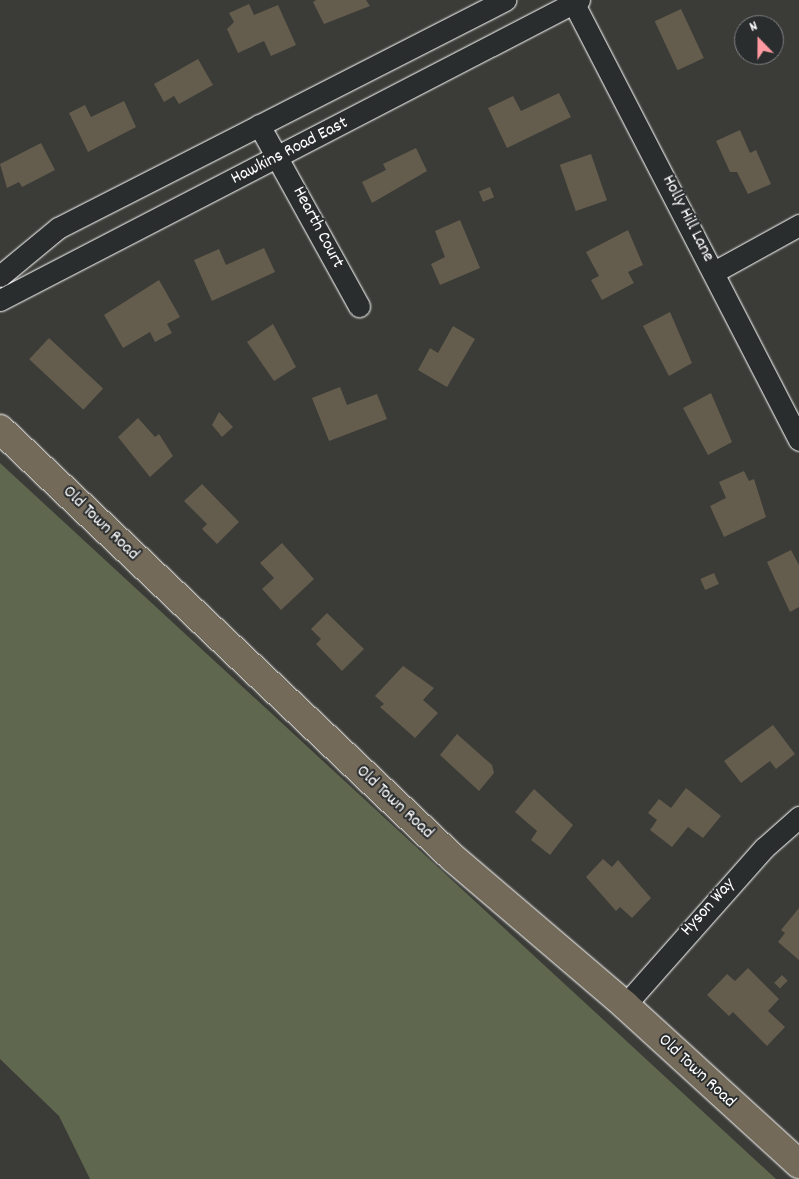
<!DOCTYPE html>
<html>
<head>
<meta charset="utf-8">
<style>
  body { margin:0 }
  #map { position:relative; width:799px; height:1179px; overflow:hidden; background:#3b3b37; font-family:Dekko,sans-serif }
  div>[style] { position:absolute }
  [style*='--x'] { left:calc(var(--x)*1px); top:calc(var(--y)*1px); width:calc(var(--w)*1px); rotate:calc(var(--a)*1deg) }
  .green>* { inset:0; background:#5f674e }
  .building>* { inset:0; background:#645d4d; transform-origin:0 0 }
  .roads { filter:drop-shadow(0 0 1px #fff) drop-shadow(0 0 1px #fff) }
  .minor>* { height:21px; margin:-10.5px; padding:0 10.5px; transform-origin:10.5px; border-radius:10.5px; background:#2a2d2e }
  .major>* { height:28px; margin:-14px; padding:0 14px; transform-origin:14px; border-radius:14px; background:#746a5a }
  span { translate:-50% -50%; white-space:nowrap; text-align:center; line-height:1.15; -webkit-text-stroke:4px #2a2d2e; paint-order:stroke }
  .street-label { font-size:18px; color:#fff }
  .north { position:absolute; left:734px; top:15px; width:50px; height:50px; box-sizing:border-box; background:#2a2d2e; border:1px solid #7f8182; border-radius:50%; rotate:338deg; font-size:14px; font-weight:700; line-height:20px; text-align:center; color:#fff }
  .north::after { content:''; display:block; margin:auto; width:18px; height:22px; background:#ff9aa2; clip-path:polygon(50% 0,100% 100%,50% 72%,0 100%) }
</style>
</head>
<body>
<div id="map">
  <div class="green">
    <div style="clip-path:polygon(0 463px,776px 1179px,90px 1179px,59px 1116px,0 1059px)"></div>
  </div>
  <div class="building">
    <div style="clip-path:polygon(316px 0,366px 0,370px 6px,324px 24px,313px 2px)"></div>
    <div style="clip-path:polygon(249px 4px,254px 15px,278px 5px,296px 45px,271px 56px,264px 41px,238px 53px,227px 29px,234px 22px,229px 13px)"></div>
    <div style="left:681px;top:9px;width:54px;height:29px;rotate:65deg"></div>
    <div style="clip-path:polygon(198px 59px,213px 85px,179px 104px,174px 96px,164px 102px,154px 84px)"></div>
    <div style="clip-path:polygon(559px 93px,571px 117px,507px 148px,488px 108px,513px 96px,521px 111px)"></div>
    <div style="clip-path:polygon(124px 101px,136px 127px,88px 152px,69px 113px,85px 105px,91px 117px)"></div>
    <div style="clip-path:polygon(740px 130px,750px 153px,756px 150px,771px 184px,748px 194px,737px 172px,730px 172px,716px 141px)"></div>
    <div style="clip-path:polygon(41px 143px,55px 170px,22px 187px,19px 182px,7px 188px,0 164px)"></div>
    <div style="clip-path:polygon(416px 148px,427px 171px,372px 203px,362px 182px,386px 170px,383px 164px)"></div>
    <div style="left:591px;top:154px;width:49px;height:33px;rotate:71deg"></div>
    <div style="left:490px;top:187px;width:11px;height:12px;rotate:68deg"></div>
    <div style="clip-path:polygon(460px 220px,480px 268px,440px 285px,431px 264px,445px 257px,435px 231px)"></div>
    <div style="clip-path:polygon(628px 230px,643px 265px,628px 272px,634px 283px,602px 300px,591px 280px,599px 276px,586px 252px)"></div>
    <div style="clip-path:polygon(264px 248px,275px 272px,212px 301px,194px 260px,219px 249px,226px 265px)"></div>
    <div style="clip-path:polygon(159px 280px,180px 317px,167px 324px,172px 333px,155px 342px,150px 332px,123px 348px,104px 315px)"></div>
    <div style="clip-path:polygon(670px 312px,692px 363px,669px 376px,643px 326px)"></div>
    <div style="clip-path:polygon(273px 324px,296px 367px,274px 381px,247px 342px)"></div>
    <div style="clip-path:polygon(453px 326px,475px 339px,447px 387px,418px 370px,430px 348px,438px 353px)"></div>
    <div style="left:49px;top:338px;width:74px;height:29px;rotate:43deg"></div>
    <div style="clip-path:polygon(340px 387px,347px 405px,377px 394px,387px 419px,329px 441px,312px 398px)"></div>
    <div style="clip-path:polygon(711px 393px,732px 442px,708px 455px,683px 408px)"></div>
    <div style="clip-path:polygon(219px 412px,233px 427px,222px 437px,212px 425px)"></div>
    <div style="clip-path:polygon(138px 418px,155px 437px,159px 434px,173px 456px,150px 477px,118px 437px)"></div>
    <div style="clip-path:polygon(744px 471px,749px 481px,754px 479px,766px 517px,724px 537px,710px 506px,726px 498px,719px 482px)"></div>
    <div style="clip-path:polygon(202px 484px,239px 522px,217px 544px,202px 529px,207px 524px,184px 501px)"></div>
    <div style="clip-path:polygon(282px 543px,314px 579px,281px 610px,262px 589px,274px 578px,260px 563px)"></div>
    <div style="clip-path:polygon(791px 550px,799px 565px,799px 607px,790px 612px,767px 562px)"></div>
    <div style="left:714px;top:573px;width:12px;height:15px;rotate:66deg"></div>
    <div style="clip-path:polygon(327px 613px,364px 649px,342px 671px,316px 644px,321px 639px,311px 629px)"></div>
    <div style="clip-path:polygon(403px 666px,434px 688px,423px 700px,438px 713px,415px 738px,380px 707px,384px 704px,375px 696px)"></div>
    <div style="clip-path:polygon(773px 725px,795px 754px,776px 769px,770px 761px,741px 783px,724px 761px)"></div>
    <div style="clip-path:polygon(457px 734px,492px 765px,494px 773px,479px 791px,440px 755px)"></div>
    <div style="clip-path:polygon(686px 788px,721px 816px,703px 838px,688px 827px,672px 847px,650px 830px,657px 820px,648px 813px,659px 799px,671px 808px)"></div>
    <div style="clip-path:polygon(534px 789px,573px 825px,550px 855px,531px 840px,537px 831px,515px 812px)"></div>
    <div style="clip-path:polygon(603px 859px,612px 867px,618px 860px,651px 898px,632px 918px,620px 907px,616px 911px,586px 877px)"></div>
    <div style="clip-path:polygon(799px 908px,799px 960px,778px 942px,785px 933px,781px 930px)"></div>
    <div style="clip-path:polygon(748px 968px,779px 999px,768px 1011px,785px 1027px,767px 1046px,733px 1012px,729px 1016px,707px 995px,727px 974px,735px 981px)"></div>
    <div style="left:782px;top:975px;width:8px;height:11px;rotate:45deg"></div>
  </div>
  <div class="roads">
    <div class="minor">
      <div style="--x:572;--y:0;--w:495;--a:62.7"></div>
      <div style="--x:259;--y:125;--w:207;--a:61.1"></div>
      <div style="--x:714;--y:272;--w:97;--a:-28.9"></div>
      <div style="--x:0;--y:276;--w:75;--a:-39.6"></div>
      <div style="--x:58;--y:228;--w:502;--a:-27.02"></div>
      <div style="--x:0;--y:300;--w:652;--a:-27.39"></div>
      <div style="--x:625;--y:1005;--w:210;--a:-48.5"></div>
      <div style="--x:764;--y:848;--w:47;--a:-41.5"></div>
    </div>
    <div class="major">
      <div style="--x:0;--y:429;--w:624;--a:43.44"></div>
      <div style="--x:453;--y:858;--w:226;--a:40.5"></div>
      <div style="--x:625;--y:1005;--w:236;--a:42.4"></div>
    </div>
  </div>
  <div class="street-label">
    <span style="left:290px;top:152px;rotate:-27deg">Hawkins Road East</span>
    <span style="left:687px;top:219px;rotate:63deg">Holly Hill Lane</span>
    <span style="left:317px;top:228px;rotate:62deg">Hearth Court</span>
    <span style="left:100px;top:524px;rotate:44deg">Old Town Road</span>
    <span style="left:394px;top:803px;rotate:43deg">Old Town Road</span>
    <span style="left:709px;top:908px;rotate:-48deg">Hyson Way</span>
    <span style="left:696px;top:1072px;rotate:43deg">Old Town Road</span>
  </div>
  <div class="north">N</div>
</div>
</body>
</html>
